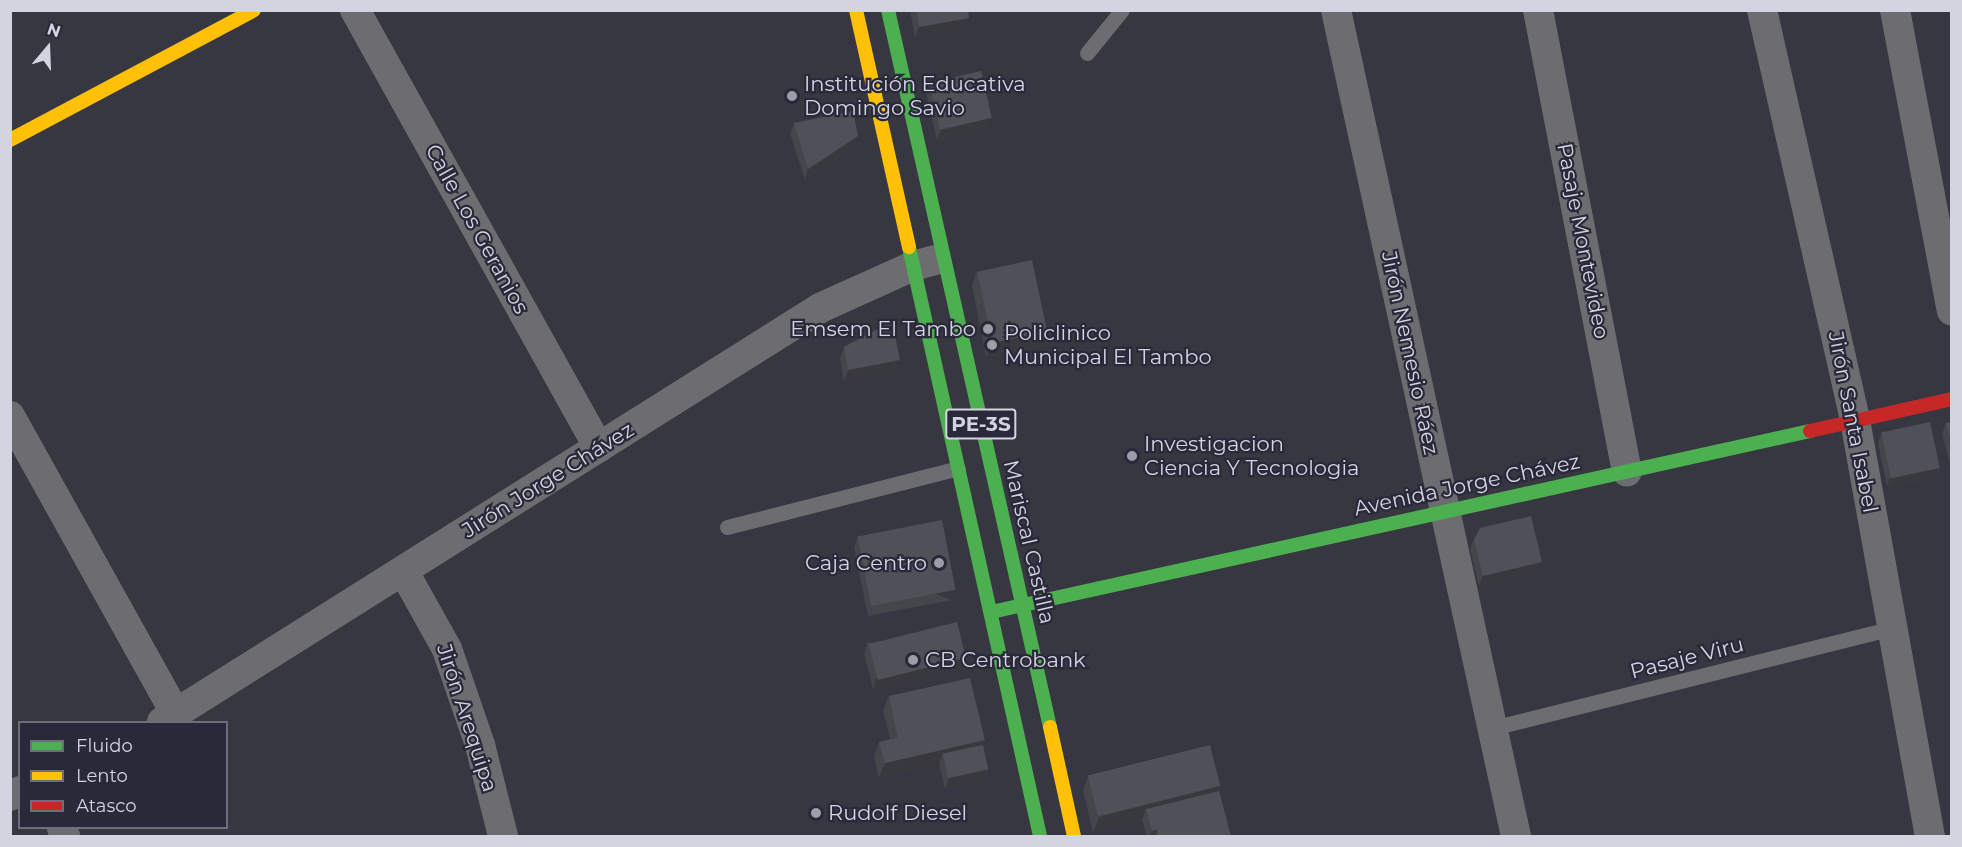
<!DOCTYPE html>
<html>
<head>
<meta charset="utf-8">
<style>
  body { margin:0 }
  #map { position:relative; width:1962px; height:847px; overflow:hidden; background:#373741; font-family:Montserrat,sans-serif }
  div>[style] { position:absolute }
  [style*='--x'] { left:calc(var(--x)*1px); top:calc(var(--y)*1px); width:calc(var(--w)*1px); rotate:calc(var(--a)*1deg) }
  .lane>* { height:15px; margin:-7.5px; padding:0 7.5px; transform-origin:7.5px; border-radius:7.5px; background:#6d6d71 }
  .street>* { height:30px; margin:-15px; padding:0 15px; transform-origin:15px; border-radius:15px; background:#6d6d71 }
  .fast>* { height:14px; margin:-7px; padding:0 7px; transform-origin:7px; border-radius:7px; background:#4caf50 }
  .slow>* { height:14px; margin:-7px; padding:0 7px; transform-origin:7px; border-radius:7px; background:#ffc107 }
  .jam>* { height:14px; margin:-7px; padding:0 7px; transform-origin:7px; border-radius:7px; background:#c62828 }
  .wall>* { inset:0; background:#45454c }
  .shaded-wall>* { inset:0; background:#38383e; transform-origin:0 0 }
  .building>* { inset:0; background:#505058; transform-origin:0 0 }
  .dots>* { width:16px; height:16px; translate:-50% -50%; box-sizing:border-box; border:3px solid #29293a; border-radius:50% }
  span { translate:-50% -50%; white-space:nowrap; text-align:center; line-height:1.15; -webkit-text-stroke:4.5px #29293a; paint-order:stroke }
  .shield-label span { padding:2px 4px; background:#29293a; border:2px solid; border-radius:4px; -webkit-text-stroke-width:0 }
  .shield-label { font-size:20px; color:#d3d4df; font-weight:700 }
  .poi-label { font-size:21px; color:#d3d4df }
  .left { translate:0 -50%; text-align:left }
  .right { translate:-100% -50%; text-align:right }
  .street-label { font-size:21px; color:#d3d4df }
  .frame { position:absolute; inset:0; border:12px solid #d3d4df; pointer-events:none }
  .legend { position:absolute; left:18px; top:721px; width:210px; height:108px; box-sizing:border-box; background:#29293a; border:2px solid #6d6d7c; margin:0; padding:8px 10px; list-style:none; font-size:18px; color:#d3d4df }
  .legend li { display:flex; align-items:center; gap:12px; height:30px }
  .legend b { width:30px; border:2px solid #6d6d7c }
  .north { position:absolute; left:18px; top:18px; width:60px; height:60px; -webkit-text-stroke:4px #29293a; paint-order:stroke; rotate:19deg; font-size:16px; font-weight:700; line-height:24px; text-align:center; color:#d3d4df }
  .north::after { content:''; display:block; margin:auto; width:21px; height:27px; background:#d3d4df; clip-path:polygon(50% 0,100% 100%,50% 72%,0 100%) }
</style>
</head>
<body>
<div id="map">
  <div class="lane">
    <div style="--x:1087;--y:53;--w:55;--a:-50.9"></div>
    <div style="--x:727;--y:527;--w:238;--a:-14.3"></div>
    <div style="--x:1492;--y:728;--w:413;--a:-14"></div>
  </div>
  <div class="street">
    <div style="--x:355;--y:10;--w:501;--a:60.88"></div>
    <div style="--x:1336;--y:10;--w:845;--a:77.71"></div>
    <div style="--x:1538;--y:10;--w:470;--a:79.1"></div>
    <div style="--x:1762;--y:10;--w:420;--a:77.2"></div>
    <div style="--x:1855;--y:420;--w:423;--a:79.8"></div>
    <div style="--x:1895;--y:10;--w:306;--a:79.3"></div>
    <div style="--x:10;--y:416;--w:343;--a:60.9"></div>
    <div style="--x:404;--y:572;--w:88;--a:60.8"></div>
    <div style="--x:447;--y:649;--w:102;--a:71"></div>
    <div style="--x:480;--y:745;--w:94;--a:75.8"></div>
    <div style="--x:162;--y:722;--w:777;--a:-32.18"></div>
    <div style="--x:820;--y:308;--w:102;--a:-24.3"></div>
    <div style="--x:913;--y:266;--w:23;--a:-15"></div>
    <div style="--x:10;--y:796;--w:11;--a:-27"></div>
    <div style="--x:62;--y:828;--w:9;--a:69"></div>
  </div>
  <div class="fast">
    <div style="--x:888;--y:10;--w:735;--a:77.27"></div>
    <div style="--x:909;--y:247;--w:603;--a:77.46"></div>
    <div style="--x:996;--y:611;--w:834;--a:-12.47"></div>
  </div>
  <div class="slow">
    <div style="--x:856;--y:10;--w:243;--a:77.4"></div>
    <div style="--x:10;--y:140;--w:276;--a:-28"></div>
    <div style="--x:1050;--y:727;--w:112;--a:77.6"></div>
  </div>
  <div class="jam">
    <div style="--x:1810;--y:431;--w:146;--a:-12.7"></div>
  </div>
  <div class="wall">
    <div style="clip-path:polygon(910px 10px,968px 10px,965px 29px,915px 38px)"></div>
    <div style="clip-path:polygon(929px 82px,988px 128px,937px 140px,926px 93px)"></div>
    <div style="clip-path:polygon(794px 123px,858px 136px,854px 146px,805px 180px,790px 134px)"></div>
    <div style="clip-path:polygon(977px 271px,1041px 347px,986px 357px,972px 286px)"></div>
    <div style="clip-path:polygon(844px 347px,897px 371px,844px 381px,840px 358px)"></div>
    <div style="clip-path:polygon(1952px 422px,1952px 471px,1942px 434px,1946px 423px)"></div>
    <div style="clip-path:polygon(1881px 434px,1940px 468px,1936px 479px,1887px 486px,1878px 444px)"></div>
    <div style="clip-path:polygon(858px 536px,952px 600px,868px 616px,854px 547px)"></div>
    <div style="clip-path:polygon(1474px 539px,1538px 573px,1479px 586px,1470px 549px)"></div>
    <div style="clip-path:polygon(868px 642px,962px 668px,873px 689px,864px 653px)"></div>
    <div style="clip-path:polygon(889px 696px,985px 740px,983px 745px,988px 769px,985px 780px,945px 789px,939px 764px,879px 778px,874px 757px,879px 742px,890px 739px,883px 711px)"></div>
    <div style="clip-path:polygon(1088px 776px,1220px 786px,1219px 791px,1231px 837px,1147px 837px,1142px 820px,1093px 832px,1083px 791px)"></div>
  </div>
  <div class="shaded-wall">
    <div style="clip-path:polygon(969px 18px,965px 29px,915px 38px,919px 27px)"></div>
    <div style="clip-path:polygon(992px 118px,988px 128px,937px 140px,941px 129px)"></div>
    <div style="clip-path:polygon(858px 136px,854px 146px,805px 180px,808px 169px)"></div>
    <div style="clip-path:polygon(1047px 331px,1041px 347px,986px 357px,992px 342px)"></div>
    <div style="clip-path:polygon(900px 360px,897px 371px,844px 381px,848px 370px)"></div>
    <div style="clip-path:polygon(1940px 468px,1936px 479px,1887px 486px,1891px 475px)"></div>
    <div style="clip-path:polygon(1542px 562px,1538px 573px,1479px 586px,1483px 576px)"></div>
    <div style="left:956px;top:590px;width:11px;height:86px;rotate:112deg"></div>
    <div style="clip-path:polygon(966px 658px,962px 668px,873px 689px,876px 678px)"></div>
    <div style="clip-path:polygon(985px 740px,979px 755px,943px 753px,939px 764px,879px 778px,885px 763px)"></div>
    <div style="clip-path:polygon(988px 769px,985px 780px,945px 789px,949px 778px)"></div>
    <div style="clip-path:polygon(1220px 786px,1215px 801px,1146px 809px,1142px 820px,1093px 832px,1099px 817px)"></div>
    <div style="clip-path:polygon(1157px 829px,1155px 837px,1150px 837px,1152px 831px)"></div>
  </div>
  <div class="building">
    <div style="clip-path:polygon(916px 10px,968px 10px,969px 18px,919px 27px)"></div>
    <div style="left:981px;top:71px;width:48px;height:53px;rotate:77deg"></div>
    <div style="clip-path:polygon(853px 111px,858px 136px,808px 169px,794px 123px)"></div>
    <div style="left:1032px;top:260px;width:73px;height:56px;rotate:78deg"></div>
    <div style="clip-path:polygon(892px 321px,900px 360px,848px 370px,844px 347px)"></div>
    <div style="left:1930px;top:422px;width:47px;height:50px;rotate:78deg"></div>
    <div style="clip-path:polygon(1952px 422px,1952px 445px,1946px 423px)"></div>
    <div style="clip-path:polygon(1531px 516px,1542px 562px,1483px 576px,1474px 539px,1480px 528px)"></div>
    <div style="left:942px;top:520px;width:71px;height:86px;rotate:79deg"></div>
    <div style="left:957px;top:622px;width:37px;height:91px;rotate:76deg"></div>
    <div style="clip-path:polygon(970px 678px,985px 740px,885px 763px,879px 742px,898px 738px,889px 696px)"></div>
    <div style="left:983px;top:745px;width:25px;height:41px;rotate:78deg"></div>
    <div style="left:1210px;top:745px;width:42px;height:126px;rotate:76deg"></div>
    <div style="clip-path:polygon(1219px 791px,1231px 837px,1159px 837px,1157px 829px,1152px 831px,1146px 809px)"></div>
  </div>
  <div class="dots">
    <div style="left:792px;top:96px;background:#9c9da8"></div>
    <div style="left:988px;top:329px;background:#9c9da8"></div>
    <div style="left:992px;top:345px;background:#9c9da8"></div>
    <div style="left:1132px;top:456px;background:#9c9da8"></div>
    <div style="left:939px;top:563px;background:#9c9da8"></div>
    <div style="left:913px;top:660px;background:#9c9da8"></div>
    <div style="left:816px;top:813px;background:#9c9da8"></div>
  </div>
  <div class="shield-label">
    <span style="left:981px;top:424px">PE-3S</span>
  </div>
  <div class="poi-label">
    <span class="left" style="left:804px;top:96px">Institución Educativa<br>Domingo Savio</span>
    <span class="right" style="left:976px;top:329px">Emsem El Tambo</span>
    <span class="left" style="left:1004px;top:345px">Policlinico<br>Municipal El Tambo</span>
    <span class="left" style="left:1144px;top:456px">Investigacion<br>Ciencia Y Tecnologia</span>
    <span class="right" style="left:927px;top:563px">Caja Centro</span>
    <span class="left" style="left:925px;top:660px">CB Centrobank</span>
    <span class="left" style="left:828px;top:813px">Rudolf Diesel</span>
  </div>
  <div class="street-label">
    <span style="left:477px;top:229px;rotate:61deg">Calle Los Geranios</span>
    <span style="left:1583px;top:241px;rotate:79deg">Pasaje Montevideo</span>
    <span style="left:1410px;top:353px;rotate:78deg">Jirón Nemesio Ráez</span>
    <span style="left:1853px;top:422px;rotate:79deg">Jirón Santa Isabel</span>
    <span style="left:548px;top:480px;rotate:-32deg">Jirón Jorge Chávez</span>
    <span style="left:1467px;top:485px;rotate:-12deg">Avenida Jorge Chávez</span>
    <span style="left:1029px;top:542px;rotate:77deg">Mariscal Castilla</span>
    <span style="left:1687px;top:658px;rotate:-14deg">Pasaje Viru</span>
    <span style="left:467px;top:718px;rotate:72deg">Jirón Arequipa</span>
  </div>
  <div class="frame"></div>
  <ul class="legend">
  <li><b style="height:8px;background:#4caf50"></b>Fluido</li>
  <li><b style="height:8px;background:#ffc107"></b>Lento</li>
  <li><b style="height:8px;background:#c62828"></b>Atasco</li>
  </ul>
  <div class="north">N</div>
</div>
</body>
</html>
